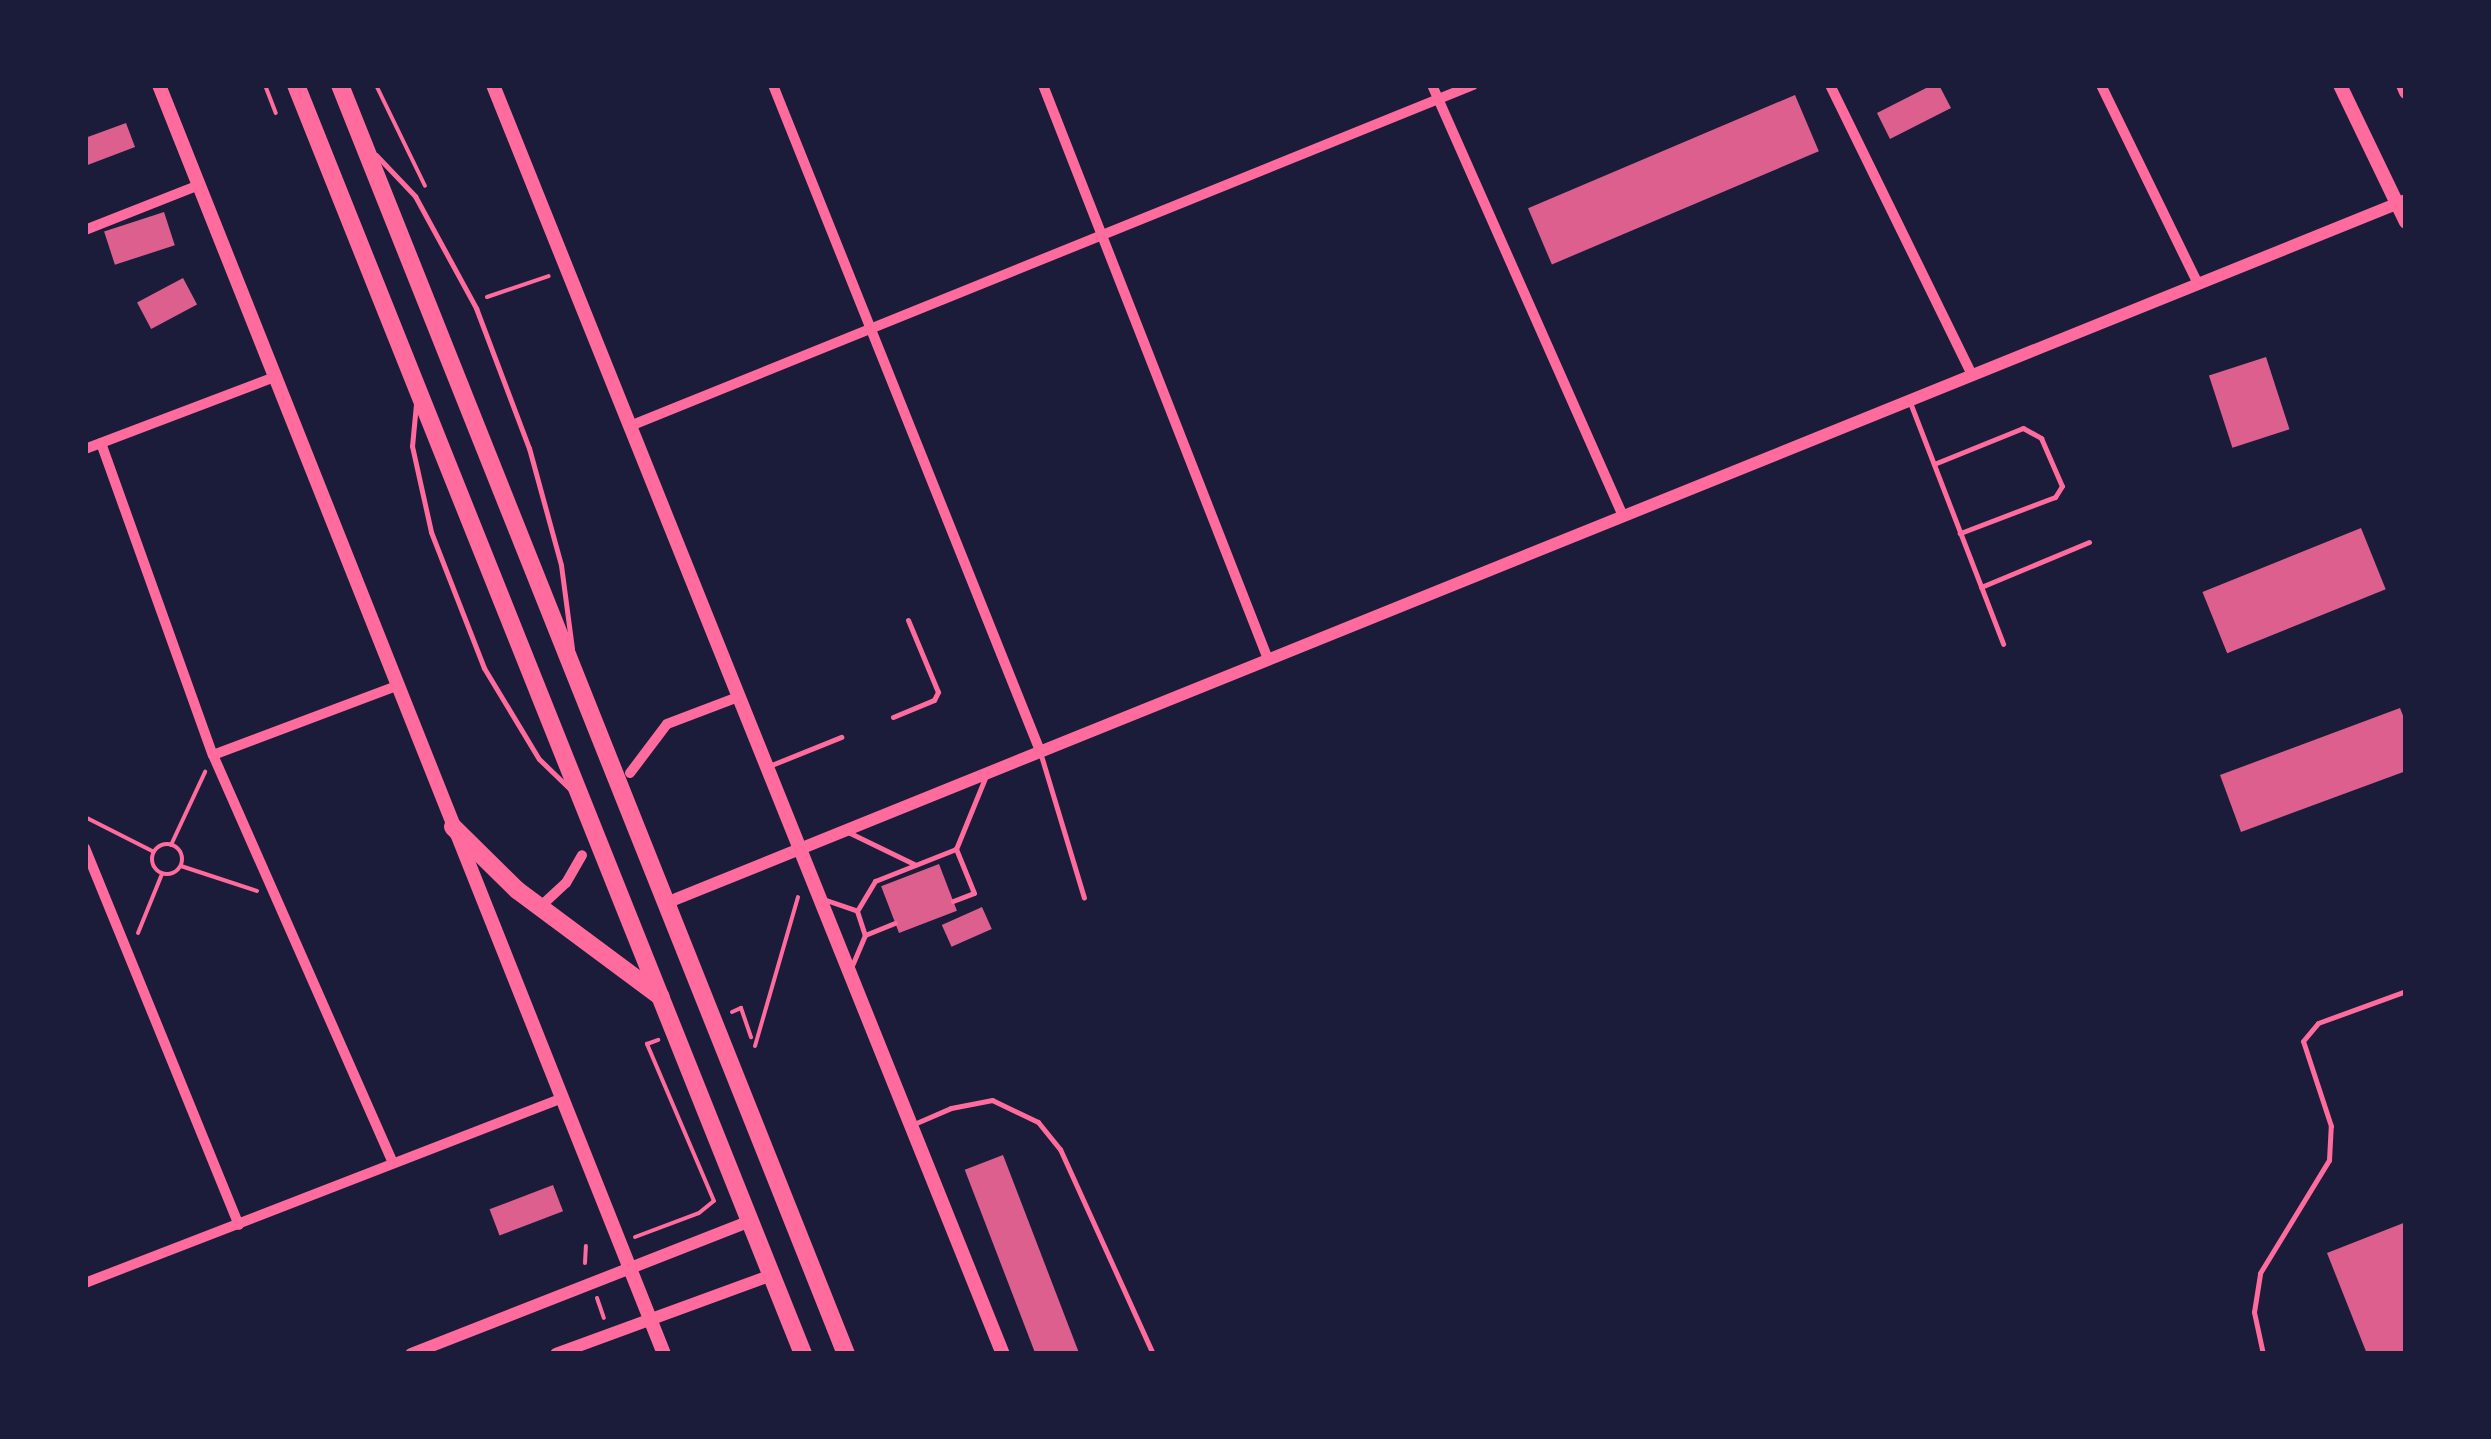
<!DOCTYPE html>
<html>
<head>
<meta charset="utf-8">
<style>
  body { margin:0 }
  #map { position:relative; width:2491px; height:1439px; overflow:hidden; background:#1b1b3a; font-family:"Roboto Condensed",sans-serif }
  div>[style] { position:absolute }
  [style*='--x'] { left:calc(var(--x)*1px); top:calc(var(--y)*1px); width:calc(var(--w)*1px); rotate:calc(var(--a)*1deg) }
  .building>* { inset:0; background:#dd5f8e; transform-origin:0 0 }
  .path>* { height:4px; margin:-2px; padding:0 2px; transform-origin:2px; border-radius:2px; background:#ff6b9d }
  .path>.ring { margin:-2px; padding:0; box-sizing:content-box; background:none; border:4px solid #ff6b9d; border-radius:50% }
  .service>* { height:5px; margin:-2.5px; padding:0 2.5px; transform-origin:2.5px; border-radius:2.5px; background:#ff6b9d }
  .minor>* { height:10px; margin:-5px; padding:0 5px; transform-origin:5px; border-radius:5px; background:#ff6b9d }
  .tertiary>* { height:12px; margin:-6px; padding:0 6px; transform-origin:6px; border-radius:6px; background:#ff6b9d }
  .secondary>* { height:14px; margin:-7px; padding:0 7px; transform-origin:7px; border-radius:7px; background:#ff6b9d }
  .motorway>* { height:18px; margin:-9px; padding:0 9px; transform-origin:9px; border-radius:9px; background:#ff6b9d }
  span { translate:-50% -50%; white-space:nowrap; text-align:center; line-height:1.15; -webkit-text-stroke:10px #1b1b3a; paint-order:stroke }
  .frame { position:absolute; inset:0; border:88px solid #1b1b3a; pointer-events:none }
</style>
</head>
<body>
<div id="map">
  <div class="building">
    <div style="clip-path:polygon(1932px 85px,1939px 85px,1951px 108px,1890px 139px,1877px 113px)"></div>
    <div style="left:1795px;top:95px;width:61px;height:290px;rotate:67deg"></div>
    <div style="clip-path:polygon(126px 123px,135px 147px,85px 166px,85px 138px)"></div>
    <div style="left:164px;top:212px;width:35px;height:63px;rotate:72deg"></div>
    <div style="left:183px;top:278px;width:30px;height:52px;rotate:62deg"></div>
    <div style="left:2266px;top:357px;width:76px;height:60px;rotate:72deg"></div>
    <div style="left:2361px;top:528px;width:66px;height:171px;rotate:68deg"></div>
    <div style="clip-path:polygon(2400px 708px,2406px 723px,2406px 771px,2241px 832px,2220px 775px)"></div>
    <div style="left:939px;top:864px;width:50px;height:62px;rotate:69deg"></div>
    <div style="left:982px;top:907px;width:24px;height:44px;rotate:66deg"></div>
    <div style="left:1003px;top:1155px;width:214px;height:41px;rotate:69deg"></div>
    <div style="left:553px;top:1185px;width:28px;height:68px;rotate:69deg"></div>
    <div style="clip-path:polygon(2406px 1222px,2406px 1354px,2367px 1354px,2327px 1253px)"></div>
  </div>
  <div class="path">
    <div style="--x:265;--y:85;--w:30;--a:69"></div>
    <div style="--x:376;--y:85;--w:112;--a:64.1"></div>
    <div style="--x:487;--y:297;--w:65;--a:-18.7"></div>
    <div style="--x:85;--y:817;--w:77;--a:26.9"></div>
    <div class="ring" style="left:152px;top:844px;width:26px;height:26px"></div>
    <div style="--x:171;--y:845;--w:81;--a:-65"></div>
    <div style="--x:181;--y:866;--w:80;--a:18.2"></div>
    <div style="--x:138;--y:933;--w:64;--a:-67.9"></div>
    <div style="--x:732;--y:1012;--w:10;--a:-24"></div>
    <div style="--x:741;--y:1008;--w:31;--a:71"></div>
    <div style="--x:755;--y:1046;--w:155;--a:-73.9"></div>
    <div style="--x:635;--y:1237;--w:68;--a:-20.6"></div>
    <div style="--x:699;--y:1213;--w:19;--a:-39"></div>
    <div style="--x:714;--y:1201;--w:171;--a:-113.1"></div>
    <div style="--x:647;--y:1044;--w:12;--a:-20"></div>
    <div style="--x:585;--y:1263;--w:17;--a:-87"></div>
    <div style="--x:597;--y:1298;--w:21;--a:71"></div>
  </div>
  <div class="service">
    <div style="--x:376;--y:155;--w:57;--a:46.4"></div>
    <div style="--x:415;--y:196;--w:128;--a:61.4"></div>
    <div style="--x:476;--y:308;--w:150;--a:69.3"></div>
    <div style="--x:529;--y:448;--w:121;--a:74.7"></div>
    <div style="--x:561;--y:565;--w:84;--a:82.5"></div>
    <div style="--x:416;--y:404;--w:42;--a:95.4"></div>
    <div style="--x:412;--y:446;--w:88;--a:77.5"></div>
    <div style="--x:431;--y:532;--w:146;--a:68.7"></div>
    <div style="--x:484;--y:668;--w:106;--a:58.9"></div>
    <div style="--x:539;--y:759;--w:42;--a:44"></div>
    <div style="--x:1911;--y:405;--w:256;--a:68.9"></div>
    <div style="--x:1934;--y:464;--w:96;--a:-22"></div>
    <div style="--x:2023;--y:428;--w:21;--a:29"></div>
    <div style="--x:2041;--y:438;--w:52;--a:66.4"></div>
    <div style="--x:2062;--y:486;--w:13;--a:122"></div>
    <div style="--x:2055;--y:497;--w:102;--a:159.2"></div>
    <div style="--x:1981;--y:587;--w:117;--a:-22.6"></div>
    <div style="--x:893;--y:717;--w:44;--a:-22.5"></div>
    <div style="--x:934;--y:700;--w:9;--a:-63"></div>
    <div style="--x:938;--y:692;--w:78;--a:-112.6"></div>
    <div style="--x:1040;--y:752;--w:152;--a:73.2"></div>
    <div style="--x:769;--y:766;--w:78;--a:-21.9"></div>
    <div style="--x:850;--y:833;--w:71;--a:25.8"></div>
    <div style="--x:823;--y:899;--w:36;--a:19"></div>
    <div style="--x:857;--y:911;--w:25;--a:72"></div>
    <div style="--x:865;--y:935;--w:33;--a:113"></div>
    <div style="--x:953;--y:901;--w:22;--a:-21"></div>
    <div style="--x:974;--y:893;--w:48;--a:-112.2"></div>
    <div style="--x:956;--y:849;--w:77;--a:-67.8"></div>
    <div style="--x:857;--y:911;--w:35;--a:-59"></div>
    <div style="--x:875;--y:881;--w:87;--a:-21.6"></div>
    <div style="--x:865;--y:935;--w:32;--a:-22"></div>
    <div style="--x:914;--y:1124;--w:40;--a:-23.4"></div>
    <div style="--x:951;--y:1108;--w:42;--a:-11"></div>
    <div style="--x:992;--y:1100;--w:51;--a:25.6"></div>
    <div style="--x:1038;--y:1122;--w:35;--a:51"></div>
    <div style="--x:1060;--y:1149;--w:225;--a:65.6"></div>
    <div style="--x:2263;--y:1354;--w:43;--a:-102.1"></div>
    <div style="--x:2254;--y:1312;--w:39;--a:-81"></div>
    <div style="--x:2260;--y:1273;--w:132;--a:-58.6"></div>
    <div style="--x:2329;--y:1160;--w:34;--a:-87"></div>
    <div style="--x:2331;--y:1126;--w:89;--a:-108.2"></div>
    <div style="--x:2303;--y:1041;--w:23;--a:-50"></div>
    <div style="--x:2318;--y:1023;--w:94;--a:-20"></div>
  </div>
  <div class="minor">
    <div style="--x:773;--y:85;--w:718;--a:68.15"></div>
    <div style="--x:1043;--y:85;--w:617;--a:68.6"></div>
    <div style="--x:1432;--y:85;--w:471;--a:66.1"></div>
    <div style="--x:1830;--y:85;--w:323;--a:63.9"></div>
    <div style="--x:2101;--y:85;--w:221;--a:64"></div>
    <div style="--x:85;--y:230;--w:123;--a:-21.5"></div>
    <div style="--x:630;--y:426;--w:909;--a:-22.02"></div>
    <div style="--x:101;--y:443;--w:331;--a:70.3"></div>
    <div style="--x:213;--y:755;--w:446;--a:66.2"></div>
    <div style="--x:85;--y:449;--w:203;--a:-20.8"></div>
    <div style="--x:213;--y:755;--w:197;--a:-20.6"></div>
    <div style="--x:630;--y:773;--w:61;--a:-52.9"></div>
    <div style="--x:667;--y:724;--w:76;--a:-20.8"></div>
    <div style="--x:85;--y:848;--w:407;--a:67.8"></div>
    <div style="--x:541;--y:906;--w:34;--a:-43"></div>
    <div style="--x:566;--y:883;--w:32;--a:-60"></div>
    <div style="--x:85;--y:1283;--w:509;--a:-21.17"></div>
  </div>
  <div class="tertiary">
    <div style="--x:666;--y:903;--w:1877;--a:-22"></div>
    <div style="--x:411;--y:1354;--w:364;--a:-21.4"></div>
    <div style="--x:556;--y:1354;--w:230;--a:-20.1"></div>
  </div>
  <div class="secondary">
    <div style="--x:159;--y:85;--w:1366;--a:68.3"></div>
    <div style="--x:493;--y:85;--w:1368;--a:68.11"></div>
    <div style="--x:2340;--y:85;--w:152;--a:64.3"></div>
    <div style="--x:2403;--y:85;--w:8;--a:67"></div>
  </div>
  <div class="motorway">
    <div style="--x:296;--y:85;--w:1367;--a:68.22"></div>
    <div style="--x:340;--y:85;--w:1366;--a:68.26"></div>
    <div style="--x:453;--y:827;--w:90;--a:44.5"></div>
    <div style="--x:517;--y:890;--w:179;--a:36.6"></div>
  </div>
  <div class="frame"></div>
</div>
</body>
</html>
